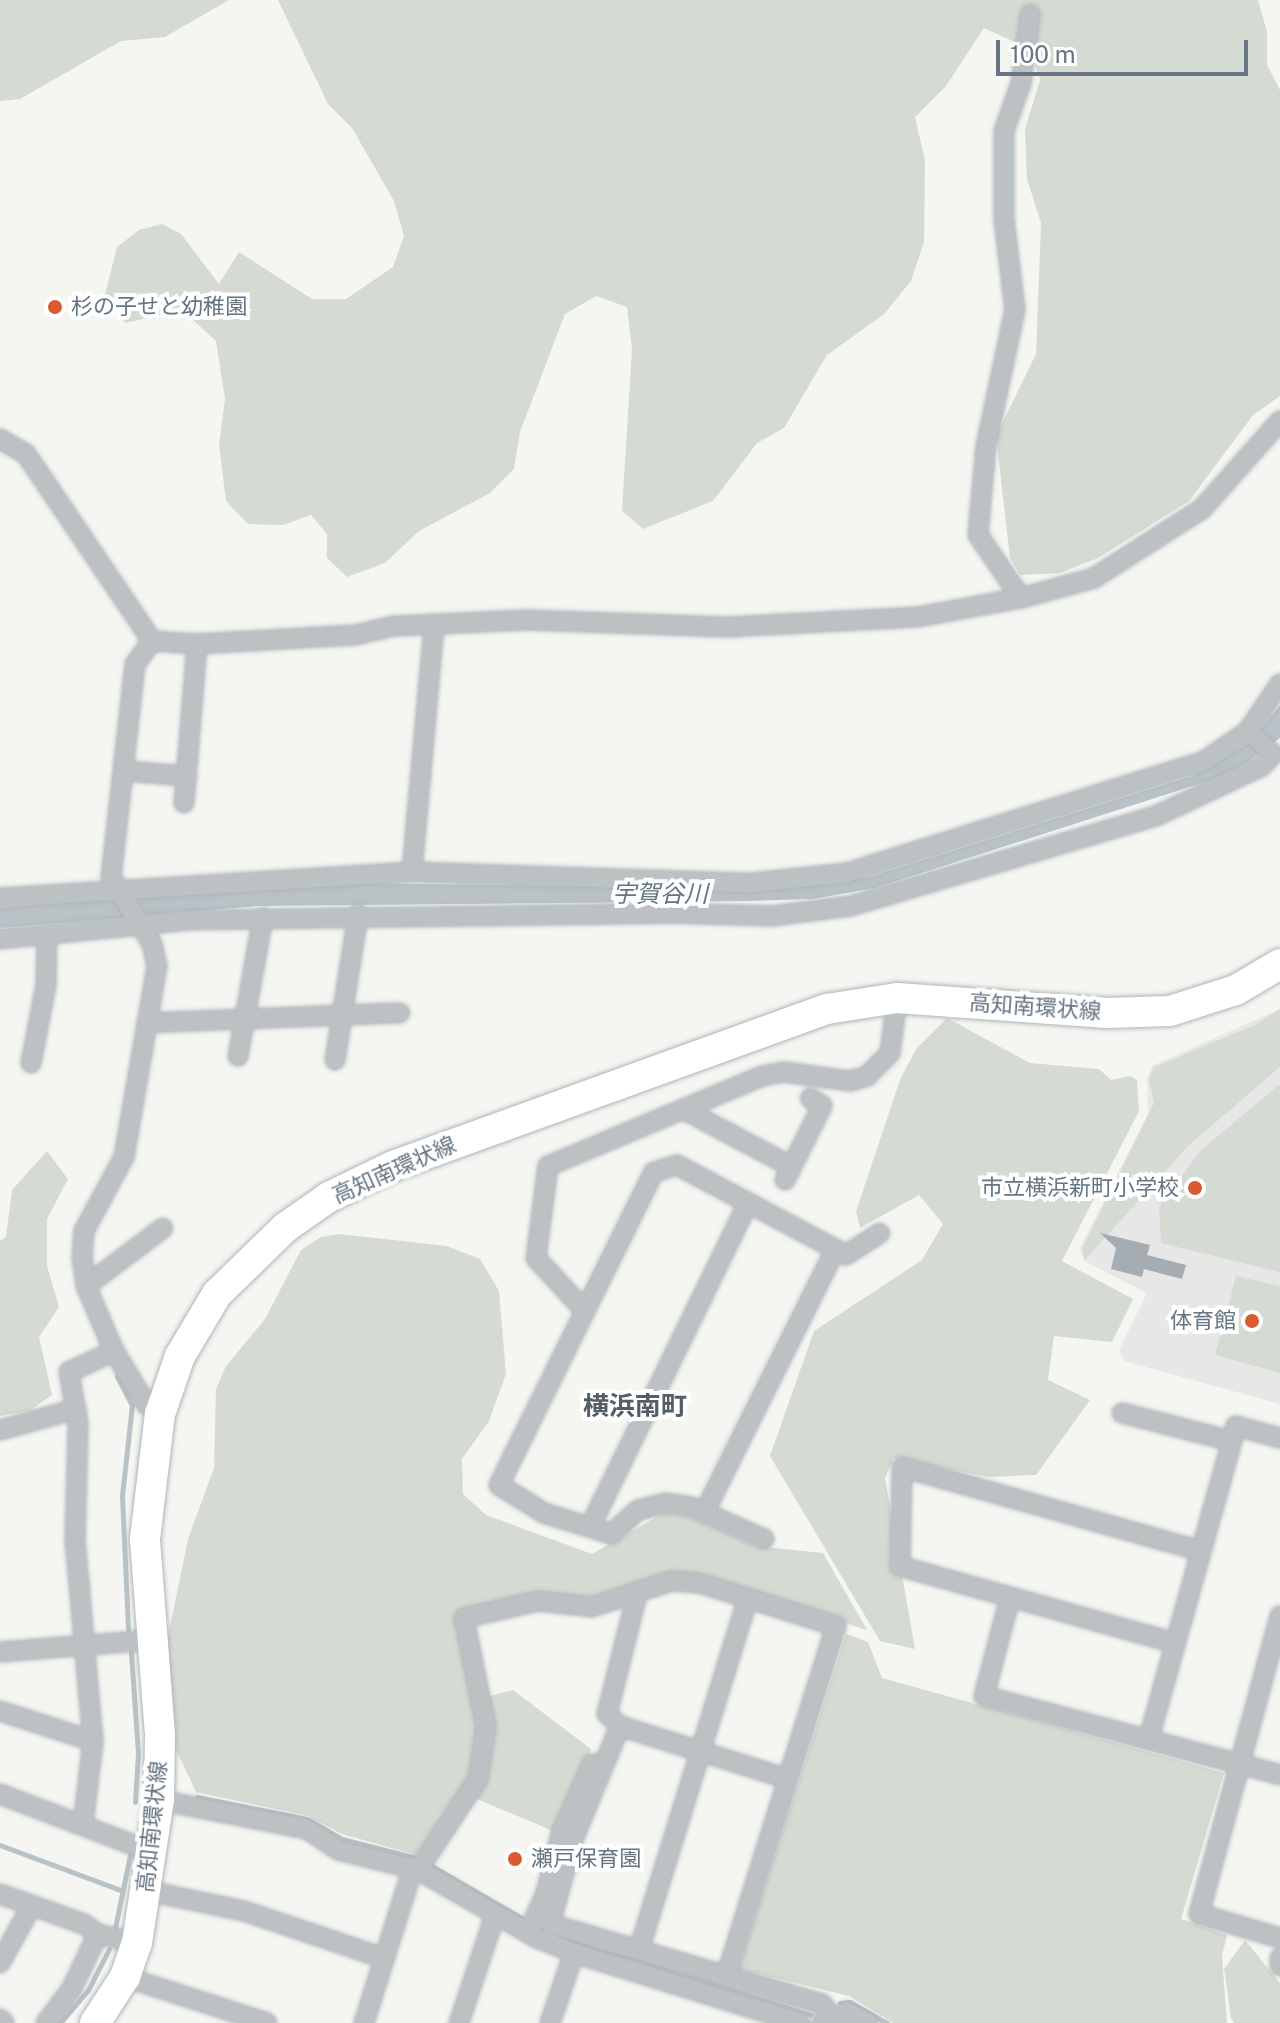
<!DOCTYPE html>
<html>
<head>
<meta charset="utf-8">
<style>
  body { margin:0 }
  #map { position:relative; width:1280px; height:2023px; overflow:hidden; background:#f5f6f2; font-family:"Public Sans","Noto Sans JP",sans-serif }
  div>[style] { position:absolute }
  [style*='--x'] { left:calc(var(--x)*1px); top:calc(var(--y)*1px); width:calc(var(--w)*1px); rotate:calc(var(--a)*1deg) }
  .built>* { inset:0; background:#e6e7e6 }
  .green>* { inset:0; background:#d5dad2 }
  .water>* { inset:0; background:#b8c2c7 }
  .stream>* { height:5px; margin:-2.5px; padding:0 2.5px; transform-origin:2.5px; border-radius:2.5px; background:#b8c2c7 }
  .building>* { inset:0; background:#a5adb3 }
  .roads { filter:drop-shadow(0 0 2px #b0b5b9) drop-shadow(0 0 2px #b0b5b9) }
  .minor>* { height:18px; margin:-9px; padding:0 9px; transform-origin:9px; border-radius:9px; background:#bcc1c4 }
  .primary>* { height:30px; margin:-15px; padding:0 15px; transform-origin:15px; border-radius:15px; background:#fff }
  .dots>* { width:22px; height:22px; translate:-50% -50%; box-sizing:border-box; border:4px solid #fff; border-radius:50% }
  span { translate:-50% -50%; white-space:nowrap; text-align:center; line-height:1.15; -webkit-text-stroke:8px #fff; paint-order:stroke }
  .poi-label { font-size:22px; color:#667582 }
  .left { translate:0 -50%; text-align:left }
  .right { translate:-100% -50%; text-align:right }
  .street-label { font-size:22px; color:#667582 }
  .water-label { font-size:24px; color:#62767f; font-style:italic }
  .quarter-label { font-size:26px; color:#545e67; font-weight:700 }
  .scale { position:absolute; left:996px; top:40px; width:252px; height:36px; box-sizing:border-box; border:4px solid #667582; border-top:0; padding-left:10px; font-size:24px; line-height:28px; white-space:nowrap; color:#667582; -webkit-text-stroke:6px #fff; paint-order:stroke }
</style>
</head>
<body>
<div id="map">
  <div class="built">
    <div style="clip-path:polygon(1280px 1009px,1280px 1404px,1124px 1361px,1119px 1350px,1147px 1293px,1084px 1261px,1080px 1248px,1148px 1114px,1147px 1078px,1152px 1066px)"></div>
  </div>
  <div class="green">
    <div style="clip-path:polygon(0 0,229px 0,165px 37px,121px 41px,20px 99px,0 101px)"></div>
    <div style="clip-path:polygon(278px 0,1258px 0,1267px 32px,1267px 65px,1280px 90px,1280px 396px,1253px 415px,1189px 501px,1098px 558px,1060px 573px,1020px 575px,1010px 558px,996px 436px,1036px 354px,1041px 223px,1027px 179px,1025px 129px,1040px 80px,1030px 49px,984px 28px,946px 86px,915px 117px,925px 161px,924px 242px,911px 281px,884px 314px,827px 355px,784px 428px,757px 443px,713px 501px,643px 529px,622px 511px,632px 349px,627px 307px,596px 296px,565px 314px,520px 432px,514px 469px,490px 493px,419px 531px,385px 563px,347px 577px,327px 558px,327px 534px,311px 515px,283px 525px,248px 524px,226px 501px,219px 445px,225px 399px,216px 341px,191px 318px,167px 313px,126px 323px,103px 302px,117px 247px,139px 230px,162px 224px,181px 234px,219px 284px,239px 252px,312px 299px,346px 299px,393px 267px,404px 236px,394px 201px,352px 128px,328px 104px)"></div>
    <div style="clip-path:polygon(1280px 1009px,1280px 1067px,1188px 1146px,1085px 1260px,1082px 1249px,1154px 1103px,1149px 1079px,1154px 1067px,1255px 1025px)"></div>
    <div style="clip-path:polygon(947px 1018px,1030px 1063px,1099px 1069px,1111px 1080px,1130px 1076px,1137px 1080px,1139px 1111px,1062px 1261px,1133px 1299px,1112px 1342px,1054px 1336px,1048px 1380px,1090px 1400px,1036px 1475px,988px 1477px,894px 1458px,885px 1478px,915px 1649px,880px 1641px,770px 1456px,814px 1331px,922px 1260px,943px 1224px,919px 1195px,860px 1228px,856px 1211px,900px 1080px,916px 1049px)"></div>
    <div style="clip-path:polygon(1280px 1084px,1280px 1272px,1161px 1243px,1159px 1207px,1201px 1150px)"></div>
    <div style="clip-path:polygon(47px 1151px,68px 1179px,47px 1219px,47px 1266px,59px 1307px,39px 1337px,52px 1395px,29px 1411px,0 1416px,0 1241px,6px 1237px,12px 1190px)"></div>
    <div style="clip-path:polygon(340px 1234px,447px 1246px,480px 1259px,499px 1291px,506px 1374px,489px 1421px,462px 1459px,463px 1494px,486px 1515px,592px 1554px,664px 1513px,691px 1518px,755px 1546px,823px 1553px,867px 1630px,701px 1577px,591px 1604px,459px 1615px,483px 1727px,475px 1778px,416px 1855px,342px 1834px,308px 1816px,196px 1792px,171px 1739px,168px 1636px,188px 1539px,214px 1468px,216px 1389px,226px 1366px,265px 1319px,301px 1250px,321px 1237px)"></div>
    <div style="clip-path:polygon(1236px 1276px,1280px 1286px,1280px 1373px,1215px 1355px)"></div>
    <div style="clip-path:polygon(846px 1634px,868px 1642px,882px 1678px,1224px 1773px,1181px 1919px,1227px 1935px,1222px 1956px,1227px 2023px,893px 2023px,849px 1996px,739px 1969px)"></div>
    <div style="clip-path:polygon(513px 1690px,591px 1749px,553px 1831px,472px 1797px,483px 1698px)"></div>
    <div style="clip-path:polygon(1245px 1940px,1280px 1983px,1280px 2023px,1234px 2023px,1231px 2018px,1224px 1969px)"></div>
  </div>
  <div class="water">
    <div style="clip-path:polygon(1280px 705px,1280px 738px,1233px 773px,875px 888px,813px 899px,747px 901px,258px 906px,0 928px,0 908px,256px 887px,364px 883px,751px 889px,869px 877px,1192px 776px,1248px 744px)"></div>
  </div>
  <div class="stream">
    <div style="--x:117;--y:1376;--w:33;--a:63"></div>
    <div style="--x:132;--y:1405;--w:92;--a:96.3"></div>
    <div style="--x:122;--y:1496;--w:134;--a:87.4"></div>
    <div style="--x:131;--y:1653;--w:100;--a:86"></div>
    <div style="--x:138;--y:1753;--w:49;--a:93.5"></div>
    <div style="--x:197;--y:1797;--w:112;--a:11.3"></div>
    <div style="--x:307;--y:1819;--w:40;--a:29.7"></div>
    <div style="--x:342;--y:1839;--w:73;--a:14.2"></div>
    <div style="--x:0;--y:1845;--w:131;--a:20.5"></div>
    <div style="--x:430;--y:1865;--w:108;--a:30.1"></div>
    <div style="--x:115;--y:1928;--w:75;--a:-78.4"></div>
    <div style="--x:556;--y:1935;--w:267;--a:17.4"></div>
    <div style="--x:840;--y:2003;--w:10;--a:-6"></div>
    <div style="--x:850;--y:2002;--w:43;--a:29.6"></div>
    <div style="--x:60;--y:2023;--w:43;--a:-49.7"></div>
    <div style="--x:88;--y:1990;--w:46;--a:-62.9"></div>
  </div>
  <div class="building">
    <div style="clip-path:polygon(1100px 1233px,1150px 1245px,1147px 1255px,1186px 1265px,1182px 1279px,1144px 1269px,1142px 1277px,1111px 1269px,1116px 1248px)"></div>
  </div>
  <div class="roads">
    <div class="minor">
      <div style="--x:0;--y:439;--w:30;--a:30"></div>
      <div style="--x:26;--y:454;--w:225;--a:56"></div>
      <div style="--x:1021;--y:598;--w:76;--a:-124.3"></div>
      <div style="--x:978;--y:535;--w:89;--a:-84.9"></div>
      <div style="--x:986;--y:446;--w:139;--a:-78"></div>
      <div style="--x:1015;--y:310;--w:92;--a:-96.9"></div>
      <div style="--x:1004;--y:219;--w:88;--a:-90"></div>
      <div style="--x:1004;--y:131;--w:51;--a:-70.5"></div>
      <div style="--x:1021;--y:83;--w:69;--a:-82.5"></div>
      <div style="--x:152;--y:641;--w:45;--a:3.8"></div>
      <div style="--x:197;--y:644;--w:158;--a:-3.3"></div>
      <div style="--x:355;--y:635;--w:40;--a:-13"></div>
      <div style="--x:394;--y:626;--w:132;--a:-2.6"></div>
      <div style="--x:526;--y:620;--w:201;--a:2"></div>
      <div style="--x:727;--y:627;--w:191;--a:-3"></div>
      <div style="--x:918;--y:617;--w:105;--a:-10.5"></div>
      <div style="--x:1021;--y:598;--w:76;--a:-15.3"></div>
      <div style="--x:1094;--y:578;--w:128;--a:-32.6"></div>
      <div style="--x:1202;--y:509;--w:118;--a:-48.4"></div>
      <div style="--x:152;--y:641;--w:29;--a:126"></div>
      <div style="--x:135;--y:664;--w:214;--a:96.4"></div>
      <div style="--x:111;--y:877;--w:79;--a:58.5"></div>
      <div style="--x:152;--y:944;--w:23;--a:77"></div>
      <div style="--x:157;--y:966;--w:194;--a:99.8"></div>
      <div style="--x:124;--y:1157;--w:84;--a:118.4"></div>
      <div style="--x:84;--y:1231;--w:26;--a:94"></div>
      <div style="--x:82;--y:1257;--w:29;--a:82"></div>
      <div style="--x:86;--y:1286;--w:71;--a:66.7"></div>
      <div style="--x:114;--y:1351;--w:62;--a:58.9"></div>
      <div style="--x:146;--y:1404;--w:17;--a:36"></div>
      <div style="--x:125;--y:771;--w:62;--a:4.6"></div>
      <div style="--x:184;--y:803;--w:160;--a:-85.3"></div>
      <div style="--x:412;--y:872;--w:249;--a:-84.9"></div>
      <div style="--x:0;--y:898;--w:413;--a:-3.6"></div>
      <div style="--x:412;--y:872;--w:339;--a:1.9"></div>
      <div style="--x:751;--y:883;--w:97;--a:-5.9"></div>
      <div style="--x:847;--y:873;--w:374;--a:-17.4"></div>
      <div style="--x:1204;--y:761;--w:53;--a:-34.3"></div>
      <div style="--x:666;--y:913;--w:106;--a:1.6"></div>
      <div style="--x:772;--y:916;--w:79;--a:-7.3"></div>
      <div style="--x:850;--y:906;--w:319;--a:-16.4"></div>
      <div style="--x:1156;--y:816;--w:117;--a:-25.3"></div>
      <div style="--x:1262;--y:766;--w:16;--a:-47"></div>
      <div style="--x:1273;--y:754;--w:34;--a:-137"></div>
      <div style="--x:1248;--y:731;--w:57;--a:-55.8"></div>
      <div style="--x:0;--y:939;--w:192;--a:-5.7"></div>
      <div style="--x:191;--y:920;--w:475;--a:-0.8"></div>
      <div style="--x:666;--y:913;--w:32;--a:-88"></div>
      <div style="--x:147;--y:1023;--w:253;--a:-2.3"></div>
      <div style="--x:238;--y:1056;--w:141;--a:-79.8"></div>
      <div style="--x:335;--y:1060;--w:148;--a:-81"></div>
      <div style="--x:31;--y:1063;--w:79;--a:-79.1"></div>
      <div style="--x:46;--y:985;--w:51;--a:-88.9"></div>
      <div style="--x:683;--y:1109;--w:123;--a:28"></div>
      <div style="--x:785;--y:1180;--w:83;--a:-63.4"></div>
      <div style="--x:822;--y:1106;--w:14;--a:-146"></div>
      <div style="--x:86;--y:1286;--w:96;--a:-37"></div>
      <div style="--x:584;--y:1310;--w:71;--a:-132.7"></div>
      <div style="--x:536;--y:1258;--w:93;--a:-82.6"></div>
      <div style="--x:548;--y:1166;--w:232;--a:-22.8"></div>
      <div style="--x:762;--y:1076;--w:22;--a:-10"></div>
      <div style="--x:784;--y:1072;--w:67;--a:7.8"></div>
      <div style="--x:850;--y:1081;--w:18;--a:-16"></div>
      <div style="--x:867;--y:1076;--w:33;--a:-45"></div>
      <div style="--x:890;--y:1053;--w:55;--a:-82.7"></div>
      <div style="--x:1122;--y:1413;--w:113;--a:14.4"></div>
      <div style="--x:0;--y:1430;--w:79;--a:-15.4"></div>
      <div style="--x:704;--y:1513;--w:294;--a:-63.5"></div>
      <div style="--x:590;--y:1527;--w:360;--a:-64"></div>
      <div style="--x:764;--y:1539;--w:80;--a:-156.3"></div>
      <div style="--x:691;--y:1507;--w:25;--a:-171"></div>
      <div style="--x:666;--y:1503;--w:29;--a:166"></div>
      <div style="--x:638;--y:1510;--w:36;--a:138"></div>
      <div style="--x:611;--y:1534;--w:70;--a:-162.6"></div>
      <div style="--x:544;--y:1513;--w:53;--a:-148.1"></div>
      <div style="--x:499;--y:1485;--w:349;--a:-63.7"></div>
      <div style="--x:654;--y:1172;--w:24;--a:-17"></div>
      <div style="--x:677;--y:1165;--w:191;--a:28"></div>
      <div style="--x:846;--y:1255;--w:40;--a:-32.9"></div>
      <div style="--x:1010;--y:1598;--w:101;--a:104.9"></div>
      <div style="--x:984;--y:1696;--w:306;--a:14.9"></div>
      <div style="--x:1280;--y:1616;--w:309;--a:105.2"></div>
      <div style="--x:1199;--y:1914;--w:84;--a:16.5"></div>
      <div style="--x:1175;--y:1643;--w:286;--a:-164.4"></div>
      <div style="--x:900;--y:1566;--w:99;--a:-88.8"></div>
      <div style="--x:902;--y:1467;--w:310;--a:15.7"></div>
      <div style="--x:0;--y:1652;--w:152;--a:-4.5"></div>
      <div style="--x:0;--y:1711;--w:98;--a:17.9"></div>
      <div style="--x:620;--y:1726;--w:18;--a:-137"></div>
      <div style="--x:607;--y:1714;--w:127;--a:-75.9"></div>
      <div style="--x:1149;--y:1738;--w:324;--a:-74.4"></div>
      <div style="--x:1236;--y:1426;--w:46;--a:15.3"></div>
      <div style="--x:788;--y:1779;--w:176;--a:-162.5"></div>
      <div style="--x:620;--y:1726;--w:120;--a:112.5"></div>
      <div style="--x:574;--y:1837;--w:90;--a:105.4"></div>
      <div style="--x:550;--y:1924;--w:284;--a:16.4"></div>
      <div style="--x:822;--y:2004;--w:17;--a:54"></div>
      <div style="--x:0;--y:1794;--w:163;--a:20.9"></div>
      <div style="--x:159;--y:1800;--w:151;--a:11.1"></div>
      <div style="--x:307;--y:1829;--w:37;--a:34"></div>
      <div style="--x:338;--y:1850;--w:82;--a:14"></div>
      <div style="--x:418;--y:1870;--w:137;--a:29.7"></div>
      <div style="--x:537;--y:1938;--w:40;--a:22"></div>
      <div style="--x:574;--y:1953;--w:237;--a:17.2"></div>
      <div style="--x:83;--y:1825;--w:85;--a:-83.2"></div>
      <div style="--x:93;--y:1741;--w:201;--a:-95.1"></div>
      <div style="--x:75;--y:1541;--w:117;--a:-88.5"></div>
      <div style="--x:78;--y:1424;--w:53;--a:-99.8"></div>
      <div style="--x:69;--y:1372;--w:50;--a:-25"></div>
      <div style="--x:418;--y:1870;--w:109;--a:-56.6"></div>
      <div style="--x:478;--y:1779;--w:53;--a:-81.3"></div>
      <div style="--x:486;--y:1727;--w:111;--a:-101.4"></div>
      <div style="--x:464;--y:1618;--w:76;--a:-12.9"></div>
      <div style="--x:538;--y:1601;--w:54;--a:6.3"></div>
      <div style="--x:592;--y:1607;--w:83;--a:-18.2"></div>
      <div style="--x:671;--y:1581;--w:28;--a:4"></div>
      <div style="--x:699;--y:1583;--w:144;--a:17.4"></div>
      <div style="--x:836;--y:1626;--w:367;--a:107.4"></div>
      <div style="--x:148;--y:1891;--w:98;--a:11.8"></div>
      <div style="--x:244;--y:1911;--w:148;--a:18.6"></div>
      <div style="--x:0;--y:1894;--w:89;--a:19.7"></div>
      <div style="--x:84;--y:1924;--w:17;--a:36"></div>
      <div style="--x:98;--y:1934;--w:40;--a:13"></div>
      <div style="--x:528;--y:1933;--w:44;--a:-65.8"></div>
      <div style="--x:546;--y:1893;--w:61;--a:-75.7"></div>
      <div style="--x:561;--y:1834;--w:77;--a:-66.1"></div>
      <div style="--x:639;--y:1950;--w:368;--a:-72.8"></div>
      <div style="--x:1280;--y:1958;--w:8;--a:90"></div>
      <div style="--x:0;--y:1963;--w:66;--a:-61.1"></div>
      <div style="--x:125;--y:1977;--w:149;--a:17.9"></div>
      <div style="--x:0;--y:2019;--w:6;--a:45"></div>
      <div style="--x:46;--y:2023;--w:41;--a:-52.9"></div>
      <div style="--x:71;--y:1990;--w:62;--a:-64.3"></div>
      <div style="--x:364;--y:2023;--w:163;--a:-72.5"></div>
      <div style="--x:459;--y:2023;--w:114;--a:-71.6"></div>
      <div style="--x:550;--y:2023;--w:74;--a:-71.1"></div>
      <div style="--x:822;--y:2023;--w:27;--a:-24"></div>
      <div style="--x:847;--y:2012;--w:24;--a:28"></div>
    </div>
    <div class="primary">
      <div style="--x:95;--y:2023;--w:55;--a:-56.9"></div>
      <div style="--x:125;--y:1977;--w:36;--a:-71"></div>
      <div style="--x:137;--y:1943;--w:145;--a:-81.3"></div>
      <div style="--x:159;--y:1800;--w:65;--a:-89.1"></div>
      <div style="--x:160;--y:1735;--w:197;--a:-94.4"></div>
      <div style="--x:145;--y:1539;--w:126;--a:-83.2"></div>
      <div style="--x:160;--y:1414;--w:61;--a:-71"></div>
      <div style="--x:180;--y:1356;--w:72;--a:-59.2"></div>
      <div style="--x:217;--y:1294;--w:96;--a:-44.2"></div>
      <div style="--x:286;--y:1227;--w:52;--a:-34.9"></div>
      <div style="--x:329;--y:1197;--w:71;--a:-25.8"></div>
      <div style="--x:393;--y:1166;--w:462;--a:-19.9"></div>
      <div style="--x:827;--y:1009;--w:71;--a:-8.9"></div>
      <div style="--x:897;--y:998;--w:211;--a:4.1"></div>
      <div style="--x:1107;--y:1013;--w:63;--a:-1.8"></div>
      <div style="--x:1170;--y:1011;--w:69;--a:-17.7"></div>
      <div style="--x:1236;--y:990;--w:51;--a:-30.6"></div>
    </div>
  </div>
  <div class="dots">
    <div style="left:55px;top:307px;background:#d95b2f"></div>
    <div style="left:1195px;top:1188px;background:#d95b2f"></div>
    <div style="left:1252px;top:1321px;background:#d95b2f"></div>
    <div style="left:515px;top:1859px;background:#d95b2f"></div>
  </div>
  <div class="poi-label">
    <span class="left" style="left:71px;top:307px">杉の子せと幼稚園</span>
    <span class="right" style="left:1179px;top:1188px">市立横浜新町小学校</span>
    <span class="right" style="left:1236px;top:1321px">体育館</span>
    <span class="left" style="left:531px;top:1859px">瀬戸保育園</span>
  </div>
  <div class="street-label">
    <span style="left:1035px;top:1007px;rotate:4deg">高知南環状線</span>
    <span style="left:394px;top:1170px;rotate:-24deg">高知南環状線</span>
    <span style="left:152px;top:1827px;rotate:-84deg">高知南環状線</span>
  </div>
  <div class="water-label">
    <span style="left:660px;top:894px">宇賀谷川</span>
  </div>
  <div class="quarter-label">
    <span style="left:635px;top:1406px">横浜南町</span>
  </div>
  <div class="scale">100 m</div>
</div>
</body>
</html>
